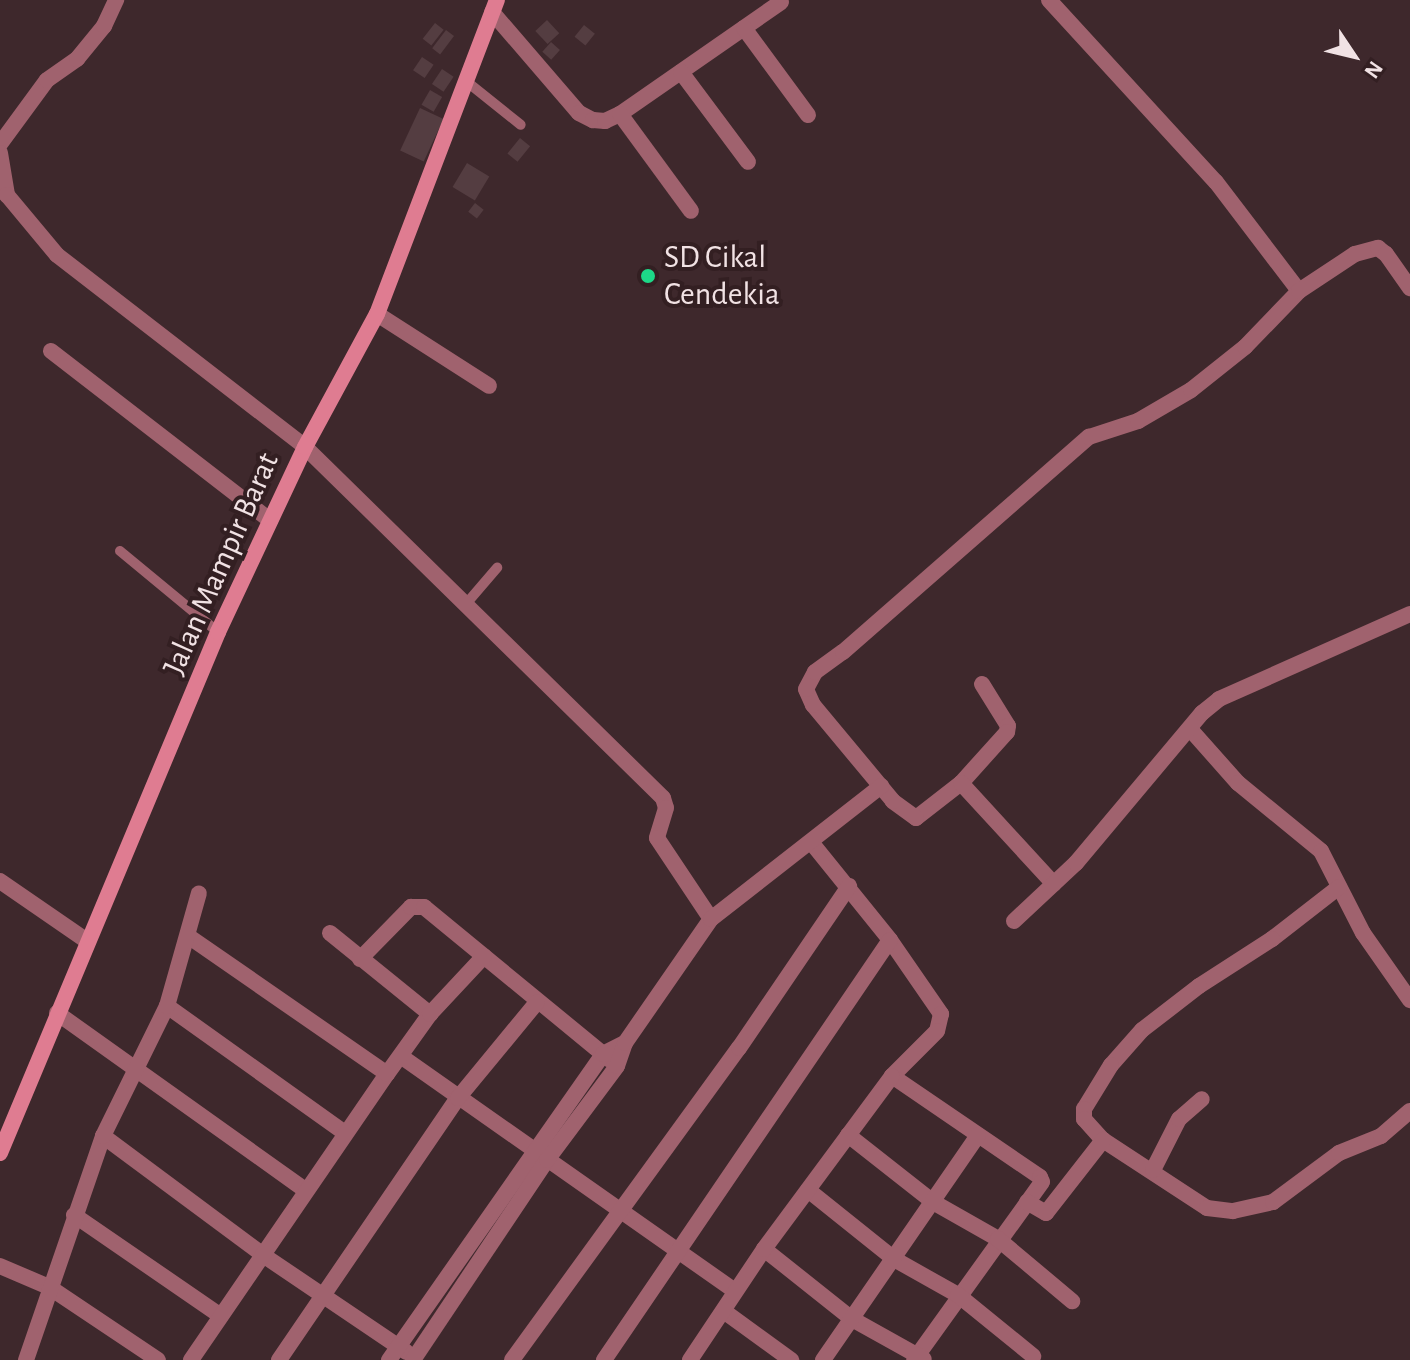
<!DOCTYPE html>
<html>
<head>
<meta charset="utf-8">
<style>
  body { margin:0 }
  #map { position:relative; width:1410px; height:1360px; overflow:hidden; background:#3e282c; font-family:"Alegreya Sans",sans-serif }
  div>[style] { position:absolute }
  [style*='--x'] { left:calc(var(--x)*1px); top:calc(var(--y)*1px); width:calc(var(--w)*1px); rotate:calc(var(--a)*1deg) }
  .building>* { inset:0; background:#543d41; transform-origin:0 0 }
  .lane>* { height:10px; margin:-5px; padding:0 5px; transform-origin:5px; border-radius:5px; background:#a0626e }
  .street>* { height:16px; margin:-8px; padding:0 8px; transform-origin:8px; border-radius:8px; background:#a0626e }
  .secondary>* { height:16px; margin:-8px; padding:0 8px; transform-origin:8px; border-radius:8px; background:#df7c91 }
  .dots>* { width:22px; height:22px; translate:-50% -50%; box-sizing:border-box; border:4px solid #331f22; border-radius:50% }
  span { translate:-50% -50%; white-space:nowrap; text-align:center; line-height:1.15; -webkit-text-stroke:8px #331f22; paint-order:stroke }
  .poi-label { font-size:32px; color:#f1e2e4 }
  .left { translate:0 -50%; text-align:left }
  .street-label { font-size:32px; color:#f1e2e4 }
  .north { position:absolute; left:1314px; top:16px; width:80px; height:80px; -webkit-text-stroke:6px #331f22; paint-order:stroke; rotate:125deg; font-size:22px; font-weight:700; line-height:32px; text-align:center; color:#f1e2e4 }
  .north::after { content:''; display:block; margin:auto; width:28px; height:36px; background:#f1e2e4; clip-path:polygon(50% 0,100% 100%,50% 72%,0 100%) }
</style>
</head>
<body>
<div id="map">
  <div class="building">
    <div style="left:547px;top:20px;width:18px;height:16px;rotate:47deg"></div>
    <div style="left:435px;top:23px;width:11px;height:20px;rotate:38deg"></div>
    <div style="left:584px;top:25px;width:14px;height:15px;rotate:39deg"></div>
    <div style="left:446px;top:30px;width:10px;height:23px;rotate:37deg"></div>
    <div style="left:551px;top:42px;width:12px;height:13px;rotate:42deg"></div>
    <div style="left:422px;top:57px;width:14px;height:16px;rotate:34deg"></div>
    <div style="left:442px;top:69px;width:14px;height:18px;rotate:34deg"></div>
    <div style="left:430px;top:90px;width:14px;height:17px;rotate:30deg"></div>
    <div style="left:420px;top:108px;width:26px;height:47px;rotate:25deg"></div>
    <div style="left:520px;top:138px;width:13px;height:20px;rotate:39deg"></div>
    <div style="left:467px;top:163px;width:26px;height:28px;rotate:31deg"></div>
    <div style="left:475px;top:203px;width:11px;height:11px;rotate:38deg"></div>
  </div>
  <div class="lane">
    <div style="--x:466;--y:81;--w:70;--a:38.7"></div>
    <div style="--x:120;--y:551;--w:127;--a:39.6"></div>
    <div style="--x:466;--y:604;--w:48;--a:-49.3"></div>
  </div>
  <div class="street">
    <div style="--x:1049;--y:0;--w:247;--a:47.5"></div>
    <div style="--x:1216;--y:182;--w:137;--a:52.7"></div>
    <div style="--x:492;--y:12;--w:133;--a:49.3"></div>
    <div style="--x:579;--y:113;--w:16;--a:27"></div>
    <div style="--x:593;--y:120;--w:12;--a:5"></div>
    <div style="--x:605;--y:121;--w:17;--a:-25"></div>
    <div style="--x:620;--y:114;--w:196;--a:-34.8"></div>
    <div style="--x:744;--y:28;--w:108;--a:53.7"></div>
    <div style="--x:681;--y:72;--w:112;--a:53.3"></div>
    <div style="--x:620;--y:114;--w:120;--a:53.8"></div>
    <div style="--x:0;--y:144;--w:79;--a:-53.7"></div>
    <div style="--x:47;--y:80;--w:37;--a:-35"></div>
    <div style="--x:77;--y:59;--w:43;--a:-50.7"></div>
    <div style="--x:104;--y:26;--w:29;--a:-65"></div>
    <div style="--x:0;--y:153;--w:43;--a:80.5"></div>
    <div style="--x:7;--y:195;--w:78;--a:50.2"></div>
    <div style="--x:57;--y:255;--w:314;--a:37.7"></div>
    <div style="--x:305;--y:447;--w:501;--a:44.43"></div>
    <div style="--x:663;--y:798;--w:10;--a:73"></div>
    <div style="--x:666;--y:808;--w:31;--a:107"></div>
    <div style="--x:657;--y:838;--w:97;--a:56.3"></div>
    <div style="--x:377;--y:314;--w:133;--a:32.7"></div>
    <div style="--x:51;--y:351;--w:277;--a:37.7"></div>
    <div style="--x:982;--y:684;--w:49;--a:58.2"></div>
    <div style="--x:1008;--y:726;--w:6;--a:99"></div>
    <div style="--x:1007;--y:732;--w:69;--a:132"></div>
    <div style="--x:961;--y:783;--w:57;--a:142.1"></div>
    <div style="--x:916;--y:818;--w:29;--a:-144"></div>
    <div style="--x:893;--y:801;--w:125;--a:-129.8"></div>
    <div style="--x:813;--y:705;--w:17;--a:-114"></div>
    <div style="--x:806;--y:689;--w:19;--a:-62"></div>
    <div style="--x:815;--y:672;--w:34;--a:-36"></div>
    <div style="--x:843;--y:652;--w:327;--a:-41.2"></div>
    <div style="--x:1089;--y:437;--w:52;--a:-18.1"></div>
    <div style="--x:1138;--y:421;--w:61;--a:-30.3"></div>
    <div style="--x:1191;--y:390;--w:69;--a:-38.5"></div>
    <div style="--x:1245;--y:347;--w:78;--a:-46"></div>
    <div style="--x:1299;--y:291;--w:67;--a:-33.5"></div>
    <div style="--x:1355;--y:254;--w:24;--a:-15"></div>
    <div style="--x:1378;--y:248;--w:10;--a:37"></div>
    <div style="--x:1386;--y:254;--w:42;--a:54.8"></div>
    <div style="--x:1190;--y:729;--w:72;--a:48.4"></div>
    <div style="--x:1238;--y:783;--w:107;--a:39.3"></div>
    <div style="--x:1321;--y:851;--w:92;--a:62.9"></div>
    <div style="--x:1363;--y:933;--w:82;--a:55"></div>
    <div style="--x:961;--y:783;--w:137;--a:47.4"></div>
    <div style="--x:811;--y:842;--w:126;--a:51.1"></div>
    <div style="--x:890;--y:940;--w:90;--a:55.4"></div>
    <div style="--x:941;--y:1014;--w:17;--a:103"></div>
    <div style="--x:937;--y:1031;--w:64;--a:135"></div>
    <div style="--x:892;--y:1076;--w:179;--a:34.3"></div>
    <div style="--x:1040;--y:1177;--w:5;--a:68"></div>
    <div style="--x:1042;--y:1182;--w:219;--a:125.7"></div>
    <div style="--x:0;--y:881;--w:106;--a:34.6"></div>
    <div style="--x:1339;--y:887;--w:85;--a:142.2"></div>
    <div style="--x:1272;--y:939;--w:87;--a:147.2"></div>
    <div style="--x:1199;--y:986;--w:72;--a:142.3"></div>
    <div style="--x:1142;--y:1030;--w:47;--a:131.5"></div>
    <div style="--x:1111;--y:1065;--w:52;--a:121.5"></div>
    <div style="--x:1084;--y:1109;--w:10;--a:90"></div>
    <div style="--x:1084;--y:1119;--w:28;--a:48"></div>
    <div style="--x:1103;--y:1140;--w:124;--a:33.2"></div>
    <div style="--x:1207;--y:1208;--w:26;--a:7"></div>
    <div style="--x:1233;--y:1211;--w:41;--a:-12.7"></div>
    <div style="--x:1273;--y:1202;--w:82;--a:-36.6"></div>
    <div style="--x:1339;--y:1153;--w:45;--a:-22"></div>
    <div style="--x:1381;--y:1136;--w:38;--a:-41"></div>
    <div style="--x:1014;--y:921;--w:85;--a:-43.1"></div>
    <div style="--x:1076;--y:863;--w:196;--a:-50"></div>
    <div style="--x:1202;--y:713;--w:22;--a:-39"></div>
    <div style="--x:1219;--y:699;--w:209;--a:-24"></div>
    <div style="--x:330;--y:933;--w:129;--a:39"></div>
    <div style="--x:188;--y:936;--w:242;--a:34.7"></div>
    <div style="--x:360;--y:959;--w:73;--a:-45.6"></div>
    <div style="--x:411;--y:907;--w:13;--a:0"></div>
    <div style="--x:424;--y:907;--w:241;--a:39.4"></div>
    <div style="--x:167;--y:1006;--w:219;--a:35.5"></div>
    <div style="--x:57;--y:1013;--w:305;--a:35.5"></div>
    <div style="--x:402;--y:1057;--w:407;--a:35.1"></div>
    <div style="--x:848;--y:1135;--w:108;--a:38.2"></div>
    <div style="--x:933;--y:1202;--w:75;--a:29.6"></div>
    <div style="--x:998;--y:1239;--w:97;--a:40"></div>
    <div style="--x:103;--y:1136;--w:199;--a:36.6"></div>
    <div style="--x:263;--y:1255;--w:173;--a:34.1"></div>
    <div style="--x:1153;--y:1170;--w:57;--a:-63"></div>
    <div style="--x:1179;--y:1119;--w:30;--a:-41"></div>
    <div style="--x:808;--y:1190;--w:110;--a:38.7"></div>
    <div style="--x:894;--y:1259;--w:73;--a:29.4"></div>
    <div style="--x:958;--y:1295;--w:97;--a:39.1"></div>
    <div style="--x:1027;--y:1202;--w:22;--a:30"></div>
    <div style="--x:1046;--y:1213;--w:93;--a:-52"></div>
    <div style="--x:74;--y:1215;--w:178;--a:34.5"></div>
    <div style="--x:764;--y:1249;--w:112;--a:38.5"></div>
    <div style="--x:852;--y:1319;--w:82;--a:29.1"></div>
    <div style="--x:0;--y:1266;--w:53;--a:23.2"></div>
    <div style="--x:49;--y:1287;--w:131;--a:33.8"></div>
    <div style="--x:725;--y:1312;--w:82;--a:36"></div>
    <div style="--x:26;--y:1360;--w:237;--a:-71"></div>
    <div style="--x:103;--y:1136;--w:145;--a:-63.8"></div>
    <div style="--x:167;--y:1006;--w:117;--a:-74.2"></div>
    <div style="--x:191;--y:1360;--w:347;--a:-55.6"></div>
    <div style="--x:387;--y:1074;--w:74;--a:-54.4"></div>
    <div style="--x:430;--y:1014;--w:79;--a:-47"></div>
    <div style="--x:279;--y:1360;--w:317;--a:-55.7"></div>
    <div style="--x:458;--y:1098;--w:124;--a:-50.5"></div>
    <div style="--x:389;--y:1360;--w:373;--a:-55"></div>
    <div style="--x:603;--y:1054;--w:25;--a:-27"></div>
    <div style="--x:413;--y:1360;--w:241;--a:-56.2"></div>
    <div style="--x:547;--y:1160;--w:117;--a:-53.3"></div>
    <div style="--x:617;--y:1066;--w:24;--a:-71"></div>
    <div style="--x:625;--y:1043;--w:151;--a:-55.3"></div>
    <div style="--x:711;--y:919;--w:216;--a:-38"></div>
    <div style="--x:512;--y:1360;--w:386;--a:-54"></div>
    <div style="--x:739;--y:1048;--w:196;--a:-55.8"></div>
    <div style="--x:604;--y:1360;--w:508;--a:-55.75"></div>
    <div style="--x:690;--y:1360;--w:133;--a:-56.3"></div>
    <div style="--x:764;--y:1249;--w:215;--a:-53.5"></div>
    <div style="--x:823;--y:1360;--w:273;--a:-55.4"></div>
  </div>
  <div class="secondary">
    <div style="--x:0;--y:1153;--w:565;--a:-67.29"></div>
    <div style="--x:218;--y:632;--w:204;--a:-64.8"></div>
    <div style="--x:305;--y:447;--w:151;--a:-61.6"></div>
    <div style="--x:377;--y:314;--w:336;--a:-69.1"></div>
  </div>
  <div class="dots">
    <div style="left:648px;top:276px;background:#1dd888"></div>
  </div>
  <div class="poi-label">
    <span class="left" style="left:664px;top:276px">SD Cikal<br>Cendekia</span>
  </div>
  <div class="street-label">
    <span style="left:221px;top:564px;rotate:-66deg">Jalan Mampir Barat</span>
  </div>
  <div class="north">N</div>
</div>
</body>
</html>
